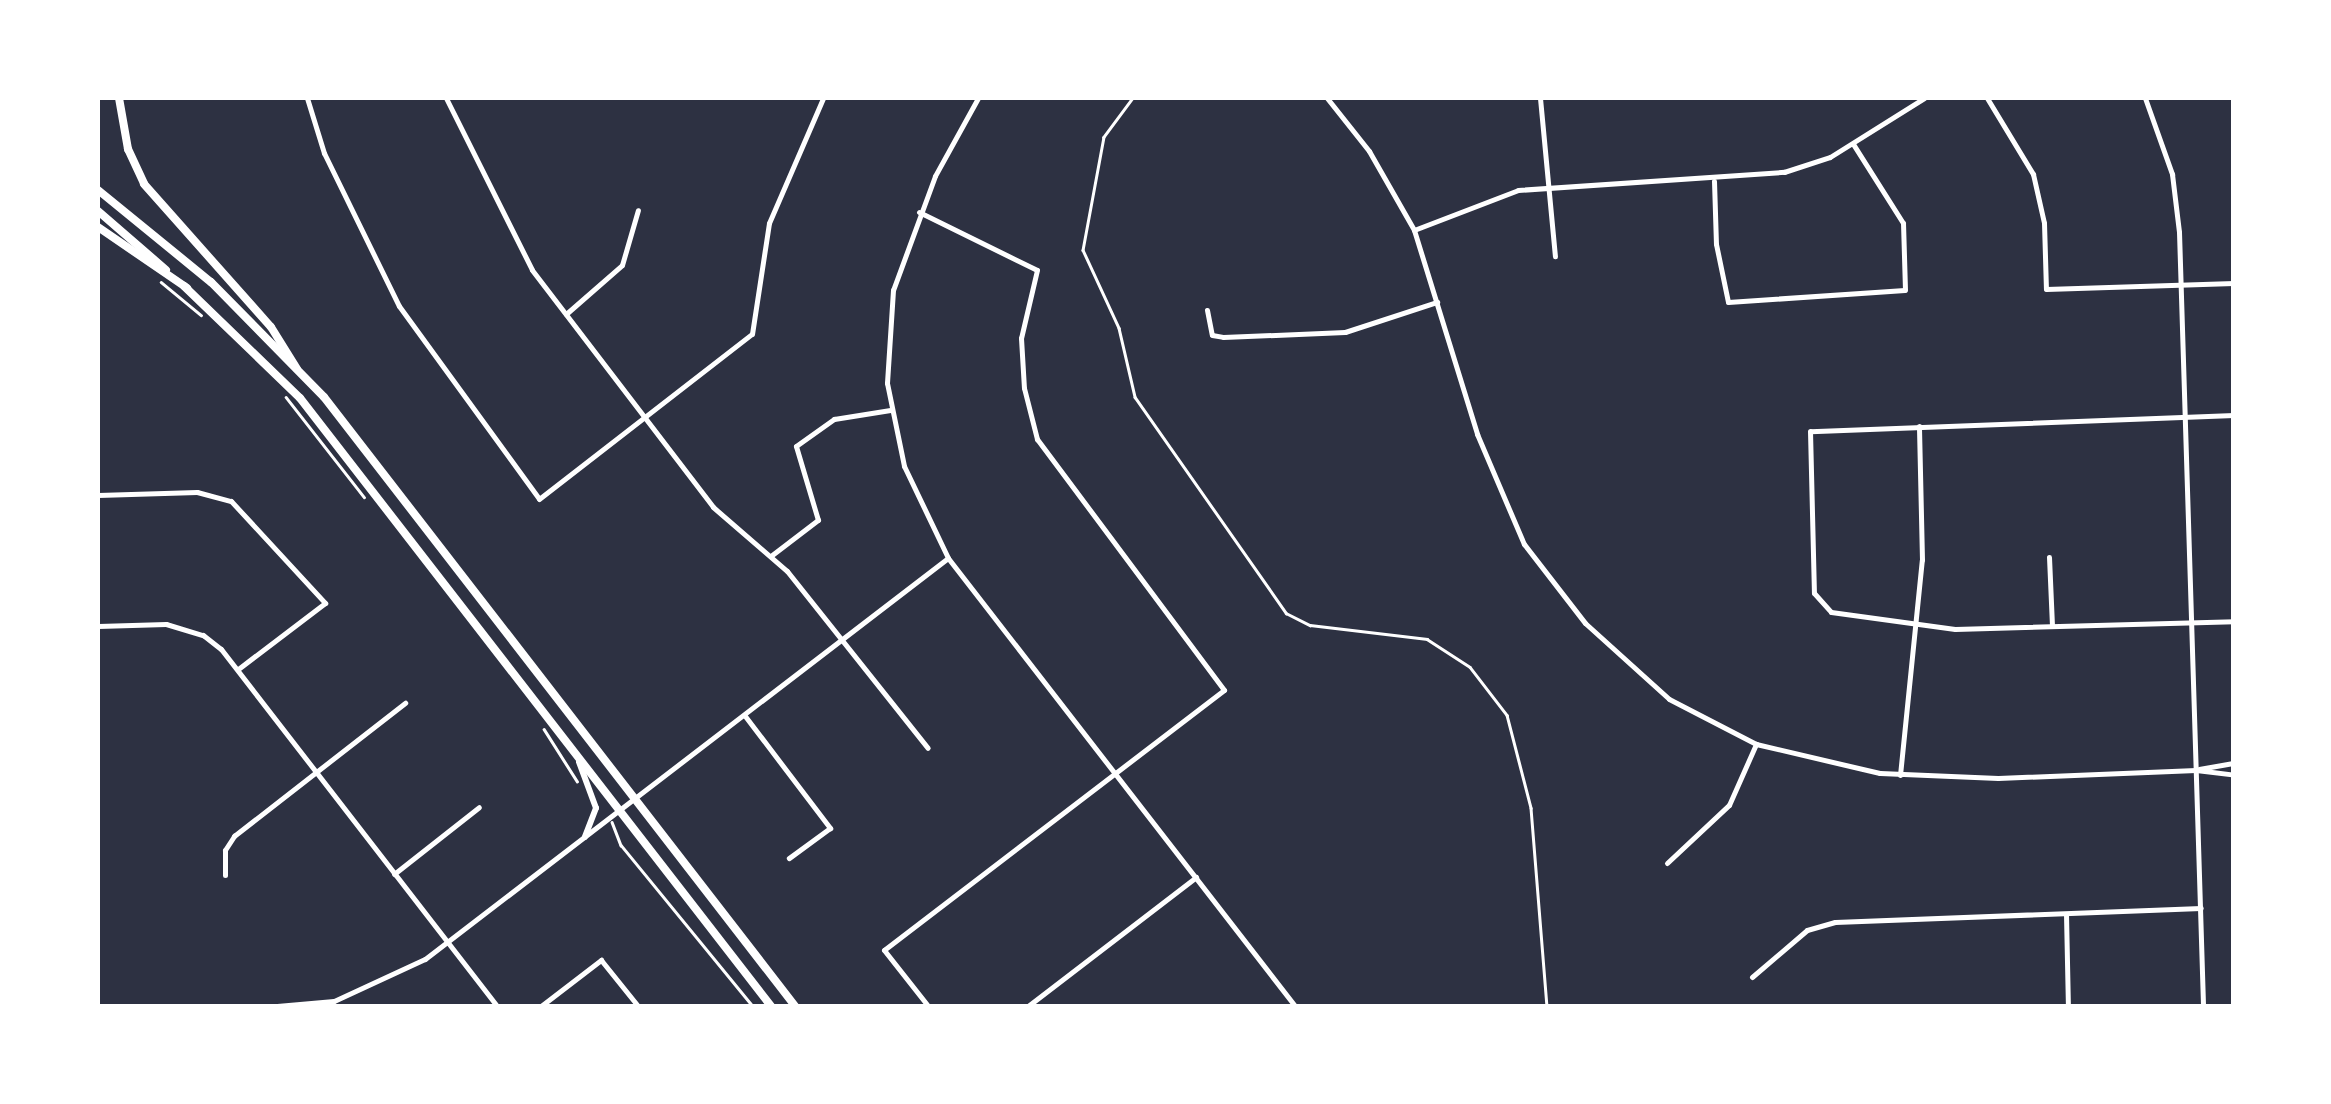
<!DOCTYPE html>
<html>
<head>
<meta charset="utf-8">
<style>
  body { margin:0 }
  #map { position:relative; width:2331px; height:1104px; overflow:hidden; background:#2d3142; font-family:Raleway,sans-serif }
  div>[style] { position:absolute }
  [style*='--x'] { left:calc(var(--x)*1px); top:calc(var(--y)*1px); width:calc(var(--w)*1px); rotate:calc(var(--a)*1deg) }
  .path>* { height:2.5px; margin:-1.25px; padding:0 1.25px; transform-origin:1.25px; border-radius:1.25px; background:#fff }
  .minor>* { height:5px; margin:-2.5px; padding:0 2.5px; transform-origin:2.5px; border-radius:2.5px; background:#fff }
  .tertiary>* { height:5px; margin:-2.5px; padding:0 2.5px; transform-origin:2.5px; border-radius:2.5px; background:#fff }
  .secondary>* { height:6px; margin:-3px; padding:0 3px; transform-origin:3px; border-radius:3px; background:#fff }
  .primary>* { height:8px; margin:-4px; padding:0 4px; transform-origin:4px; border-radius:4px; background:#fff }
  .motorway>* { height:8px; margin:-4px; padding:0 4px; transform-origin:4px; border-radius:4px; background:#fff }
  span { translate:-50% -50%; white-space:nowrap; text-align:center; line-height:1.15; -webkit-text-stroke:8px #fff; paint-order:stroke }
  .frame { position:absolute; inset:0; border:100px solid #fff; pointer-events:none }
</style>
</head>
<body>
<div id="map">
  <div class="path">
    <div style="--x:1133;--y:98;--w:49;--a:126.6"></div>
    <div style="--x:1104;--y:137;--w:115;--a:100.5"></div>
    <div style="--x:1083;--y:250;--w:86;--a:65.2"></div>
    <div style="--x:1119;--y:328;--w:71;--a:76.9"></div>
    <div style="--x:1135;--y:397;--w:264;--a:55"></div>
    <div style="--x:1286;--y:613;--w:27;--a:27"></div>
    <div style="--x:1310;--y:625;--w:118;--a:6.8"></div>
    <div style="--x:1427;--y:639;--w:51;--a:33.1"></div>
    <div style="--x:1470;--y:667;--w:61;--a:52.4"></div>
    <div style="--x:1507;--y:715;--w:96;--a:75.5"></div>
    <div style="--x:1531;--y:808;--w:199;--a:85.4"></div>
    <div style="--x:161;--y:282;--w:52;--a:39.5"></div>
    <div style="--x:286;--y:397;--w:127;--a:52"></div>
    <div style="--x:544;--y:729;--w:62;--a:57.6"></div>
    <div style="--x:612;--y:822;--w:25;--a:69"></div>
    <div style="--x:621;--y:845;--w:208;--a:50.7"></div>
  </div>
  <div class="minor">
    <div style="--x:307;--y:98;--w:58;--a:72.8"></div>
    <div style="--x:324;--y:153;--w:170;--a:63.9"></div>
    <div style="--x:399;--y:306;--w:238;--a:54"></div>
    <div style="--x:539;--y:499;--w:269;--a:-37.8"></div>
    <div style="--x:752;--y:334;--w:112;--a:-81.3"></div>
    <div style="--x:769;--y:223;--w:136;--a:-66.6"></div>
    <div style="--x:446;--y:98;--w:192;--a:63.4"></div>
    <div style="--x:532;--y:270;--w:298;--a:52.6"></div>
    <div style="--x:713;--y:507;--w:98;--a:40.9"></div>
    <div style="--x:787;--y:571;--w:226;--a:51.5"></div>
    <div style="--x:1540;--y:98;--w:159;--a:84.6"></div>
    <div style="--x:1987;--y:98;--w:89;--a:58.8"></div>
    <div style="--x:2033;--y:174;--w:50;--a:77.3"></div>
    <div style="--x:2044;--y:223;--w:66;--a:88.3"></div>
    <div style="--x:2046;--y:289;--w:188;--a:-1.8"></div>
    <div style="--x:1714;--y:181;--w:63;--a:88.2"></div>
    <div style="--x:1716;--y:244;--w:59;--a:78.3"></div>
    <div style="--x:1728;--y:302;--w:177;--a:-3.9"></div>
    <div style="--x:1905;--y:290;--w:67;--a:-91.7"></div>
    <div style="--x:1903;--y:223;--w:93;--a:-122.3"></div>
    <div style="--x:919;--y:212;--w:131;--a:26.2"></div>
    <div style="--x:1037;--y:270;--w:70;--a:103.2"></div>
    <div style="--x:1021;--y:338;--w:50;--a:86.6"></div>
    <div style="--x:1024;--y:388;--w:53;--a:75.7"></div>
    <div style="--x:1037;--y:439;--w:313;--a:53.3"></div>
    <div style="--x:1224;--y:690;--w:428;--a:142.6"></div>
    <div style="--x:884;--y:950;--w:71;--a:51.8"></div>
    <div style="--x:1414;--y:230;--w:111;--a:-21"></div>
    <div style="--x:1518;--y:190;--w:267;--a:-3.9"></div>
    <div style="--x:1784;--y:172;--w:48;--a:-18.1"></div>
    <div style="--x:1830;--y:157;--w:111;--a:-32.1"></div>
    <div style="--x:1207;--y:310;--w:25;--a:79"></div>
    <div style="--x:1212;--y:335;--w:11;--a:10"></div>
    <div style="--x:1223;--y:337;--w:122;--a:-2.3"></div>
    <div style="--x:1345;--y:332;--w:97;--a:-18.1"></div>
    <div style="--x:566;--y:314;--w:74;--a:-41.2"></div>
    <div style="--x:622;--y:265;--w:57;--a:-73.8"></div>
    <div style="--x:2234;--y:415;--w:424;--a:177.8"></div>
    <div style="--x:1810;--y:431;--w:162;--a:88.6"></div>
    <div style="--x:1814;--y:593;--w:25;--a:48"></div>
    <div style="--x:1831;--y:612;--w:125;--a:7.8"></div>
    <div style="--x:1955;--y:629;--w:279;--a:-1.6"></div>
    <div style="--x:98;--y:495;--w:99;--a:-1.7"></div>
    <div style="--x:197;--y:492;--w:35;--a:15"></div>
    <div style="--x:231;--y:501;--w:139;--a:47.3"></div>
    <div style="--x:325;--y:603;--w:109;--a:142.8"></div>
    <div style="--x:772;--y:555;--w:58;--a:-37.3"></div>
    <div style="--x:818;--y:520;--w:77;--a:-106.6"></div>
    <div style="--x:796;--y:446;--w:47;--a:-35.4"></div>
    <div style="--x:834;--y:419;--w:57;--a:-9.1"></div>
    <div style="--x:2049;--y:557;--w:69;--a:87.5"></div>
    <div style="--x:98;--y:626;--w:68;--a:-1.7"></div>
    <div style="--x:166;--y:624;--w:39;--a:17"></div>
    <div style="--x:203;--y:635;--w:23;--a:38"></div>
    <div style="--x:221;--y:649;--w:451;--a:52.3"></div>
    <div style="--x:745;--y:716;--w:141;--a:52.8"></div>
    <div style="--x:830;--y:828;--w:51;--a:143.8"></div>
    <div style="--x:1900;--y:775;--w:216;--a:-84.2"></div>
    <div style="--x:1922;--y:560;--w:134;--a:-91.3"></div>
    <div style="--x:1667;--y:863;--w:85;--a:-43.1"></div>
    <div style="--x:1729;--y:805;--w:67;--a:-66.1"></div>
    <div style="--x:394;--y:874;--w:108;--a:-38.2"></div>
    <div style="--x:225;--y:875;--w:25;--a:-90"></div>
    <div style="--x:225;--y:850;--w:17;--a:-57"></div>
    <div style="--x:234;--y:836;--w:217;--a:-37.9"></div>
    <div style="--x:2066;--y:914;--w:92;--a:88.8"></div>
    <div style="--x:1752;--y:977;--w:72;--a:-40.5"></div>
    <div style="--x:1807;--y:930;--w:29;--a:-16"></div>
    <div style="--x:1835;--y:922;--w:366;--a:-2.2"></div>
    <div style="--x:277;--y:1006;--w:57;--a:-5"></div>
    <div style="--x:334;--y:1001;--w:100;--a:-24.8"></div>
    <div style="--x:425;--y:959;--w:659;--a:-37.48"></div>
    <div style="--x:541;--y:1006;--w:76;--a:-37.5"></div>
    <div style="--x:601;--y:960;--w:59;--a:51.2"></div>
    <div style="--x:1028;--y:1006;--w:212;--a:-37.5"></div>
  </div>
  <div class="tertiary">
    <div style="--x:978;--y:98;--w:89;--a:118.9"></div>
    <div style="--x:935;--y:176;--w:121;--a:110.2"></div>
    <div style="--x:893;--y:290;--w:93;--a:93.7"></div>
    <div style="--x:887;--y:383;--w:85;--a:78.4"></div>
    <div style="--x:904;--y:466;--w:102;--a:64.4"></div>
    <div style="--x:948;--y:558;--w:567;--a:52.24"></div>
    <div style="--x:1327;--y:98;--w:68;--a:51.6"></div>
    <div style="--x:1369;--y:151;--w:91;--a:60.3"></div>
    <div style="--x:1414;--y:230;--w:214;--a:72.8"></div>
    <div style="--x:1477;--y:434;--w:120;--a:66.9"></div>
    <div style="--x:1524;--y:544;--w:100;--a:52.3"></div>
    <div style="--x:1585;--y:623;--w:113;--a:42.1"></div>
    <div style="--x:1669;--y:699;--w:98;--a:27.3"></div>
    <div style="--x:1756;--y:744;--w:127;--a:13.2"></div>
    <div style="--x:1880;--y:773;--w:118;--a:2.4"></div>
    <div style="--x:1998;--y:778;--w:198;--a:-2.3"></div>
    <div style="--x:2196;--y:770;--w:38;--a:7"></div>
    <div style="--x:2145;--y:98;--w:81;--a:70.4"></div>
    <div style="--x:2172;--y:174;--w:58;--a:83.1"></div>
    <div style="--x:2179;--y:232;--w:774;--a:88.22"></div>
    <div style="--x:2199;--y:769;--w:36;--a:-10"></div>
  </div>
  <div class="secondary">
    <div style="--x:579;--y:762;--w:49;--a:69.7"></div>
    <div style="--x:596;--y:808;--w:31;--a:111"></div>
  </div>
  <div class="primary">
    <div style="--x:98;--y:190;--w:146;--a:39.2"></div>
    <div style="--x:211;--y:282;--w:161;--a:45.5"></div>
    <div style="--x:324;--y:397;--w:770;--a:52.28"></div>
    <div style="--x:98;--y:211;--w:90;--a:40.9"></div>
    <div style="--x:184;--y:286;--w:161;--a:44"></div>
    <div style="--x:300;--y:398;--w:769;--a:52.24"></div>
  </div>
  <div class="motorway">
    <div style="--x:119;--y:98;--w:52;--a:80"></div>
    <div style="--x:128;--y:149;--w:38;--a:65"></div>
    <div style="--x:144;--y:184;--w:191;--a:48.4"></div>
    <div style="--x:271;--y:327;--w:49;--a:58.2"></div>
    <div style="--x:98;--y:227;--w:108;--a:34.4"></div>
  </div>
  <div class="frame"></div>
</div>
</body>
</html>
